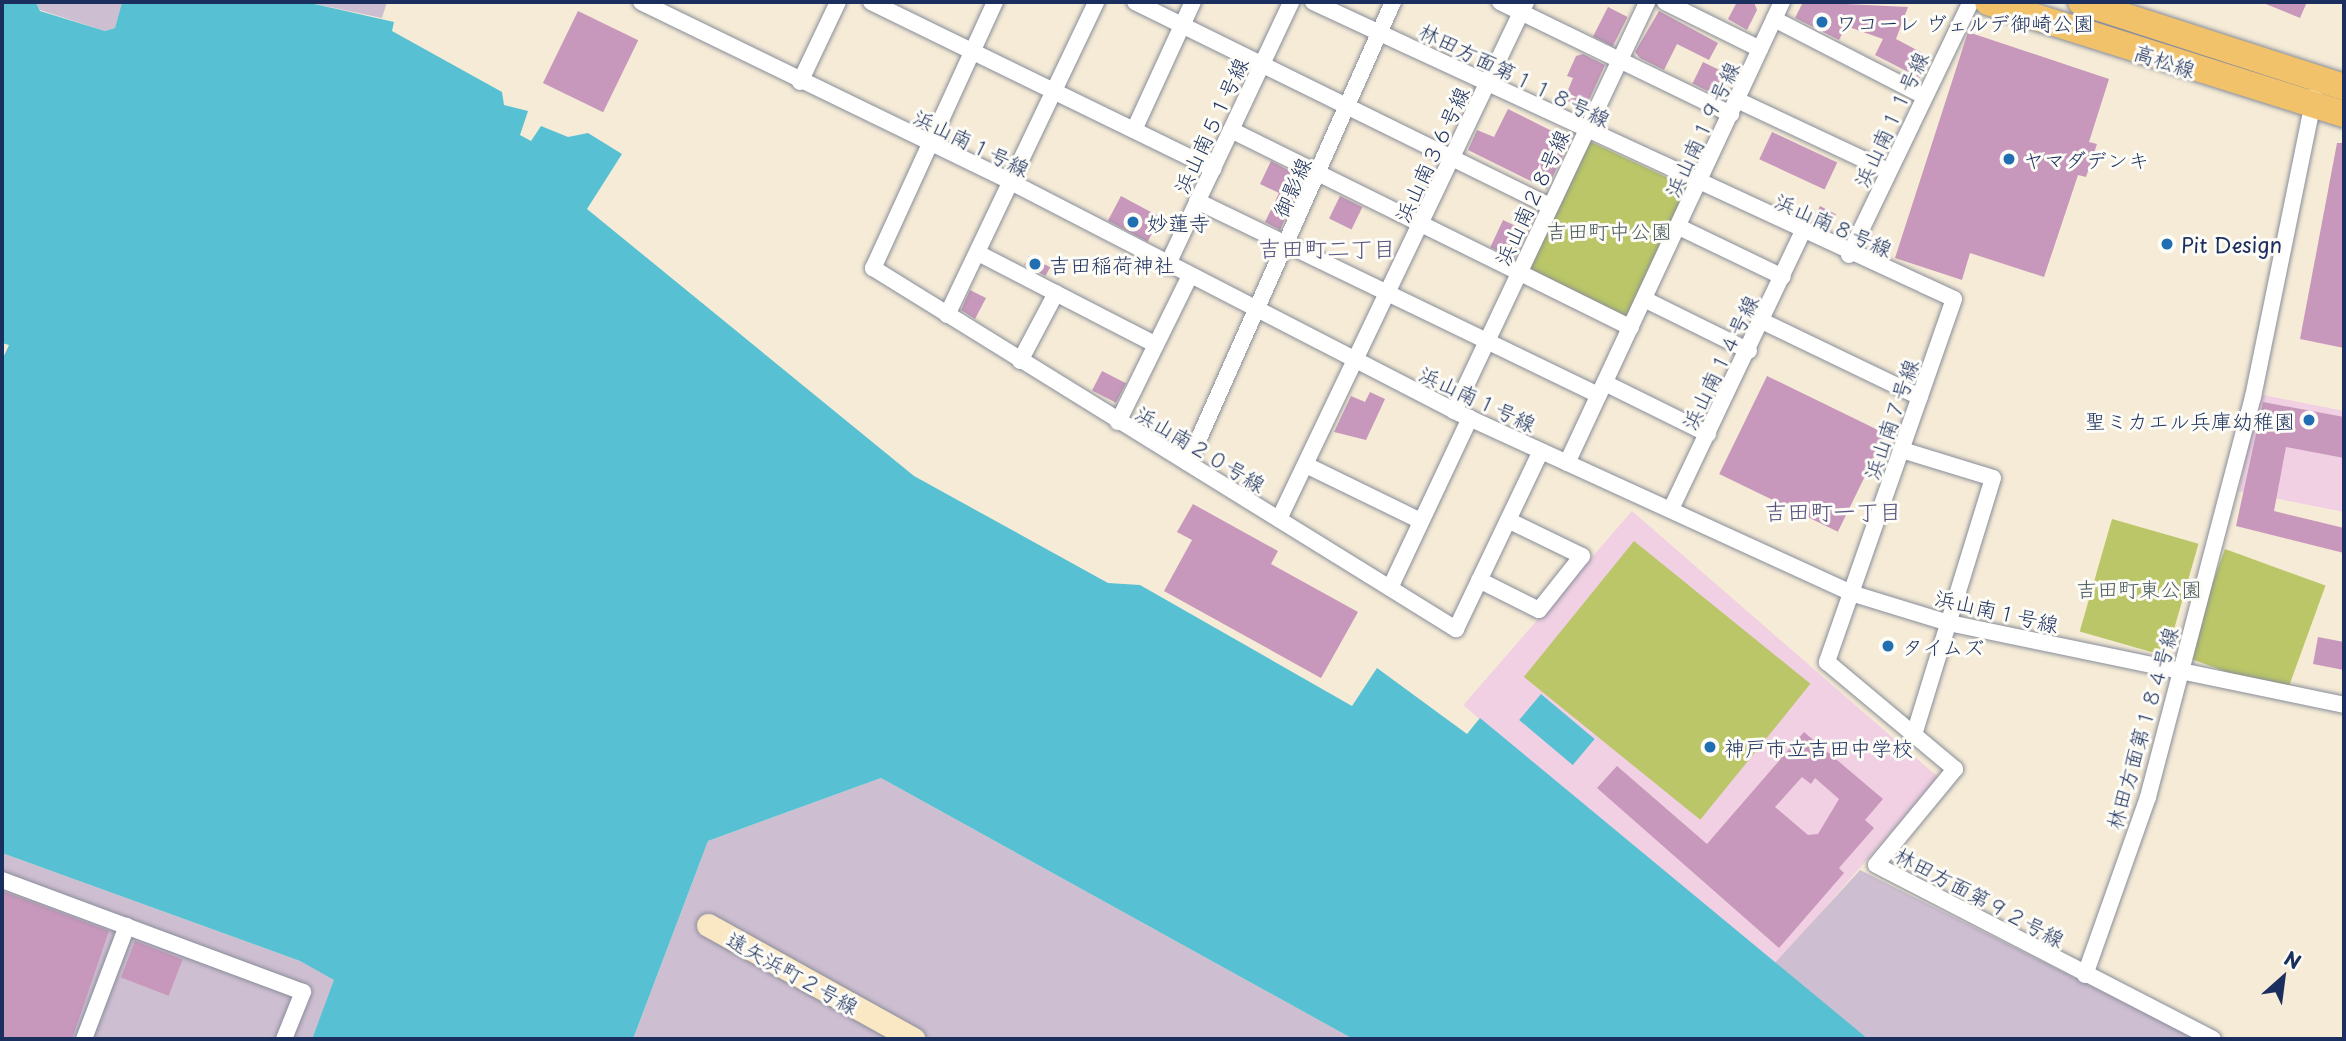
<!DOCTYPE html>
<html>
<head>
<meta charset="utf-8">
<style>
  body { margin:0 }
  #map { position:relative; width:2346px; height:1041px; overflow:hidden; background:#f5ebd6; font-family:"Playpen Sans","Klee One",sans-serif }
  div>[style] { position:absolute }
  [style*='--x'] { left:calc(var(--x)*1px); top:calc(var(--y)*1px); width:calc(var(--w)*1px); rotate:calc(var(--a)*1deg) }
  .built>* { inset:0; background:#f1d0e3; transform-origin:0 0 }
  .industrial>* { inset:0; background:#cebed1 }
  .green>* { inset:0; background:#bac667; transform-origin:0 0 }
  .water>* { inset:0; background:#57c1d3; transform-origin:0 0 }
  .building>* { inset:0; background:#c798bb; transform-origin:0 0 }
  .roads { filter:drop-shadow(0 0 2px #888d9a) drop-shadow(0 0 2px #888d9a) }
  .street>* { height:16px; margin:-8px; padding:0 8px; transform-origin:8px; border-radius:8px; background:#fff }
  .secondary>* { height:23px; margin:-11.5px; padding:0 11.5px; transform-origin:11.5px; border-radius:11.5px; background:#fae7c3 }
  .primary>* { height:26px; margin:-13px; padding:0 13px; transform-origin:13px; border-radius:13px; background:#f2c26a }
  .dots>* { width:19px; height:19px; translate:-50% -50%; box-sizing:border-box; border:4px solid #fdfcf7; border-radius:50% }
  span { translate:-50% -50%; white-space:nowrap; text-align:center; line-height:1.15; -webkit-text-stroke:6px #fdfcf7; paint-order:stroke }
  .poi-label { font-size:21px; color:#1b2f5e }
  .left { translate:0 -50%; text-align:left }
  .right { translate:-100% -50%; text-align:right }
  .street-label { font-size:21px; color:#1b2f5e }
  .park-label { font-size:21px; color:#4b5c61 }
  .neighbourhood-label { font-size:23px; color:#57547f }
  .frame { position:absolute; inset:0; border:4px solid #1b2f5e; pointer-events:none }
  .north { position:absolute; left:2248px; top:943px; width:70px; height:70px; -webkit-text-stroke:5px #fdfcf7; paint-order:stroke; rotate:28deg; font-size:19px; font-weight:700; line-height:28px; text-align:center; color:#1b2f5e }
  .north::after { content:''; display:block; margin:auto; width:24px; height:32px; background:#1b2f5e; clip-path:polygon(50% 0,100% 100%,50% 72%,0 100%) }
</style>
</head>
<body>
<div id="map">
  <div class="built">
    <div style="clip-path:polygon(2258px 394px,2344px 411px,2344px 512px,2239px 491px)"></div>
    <div style="left:1632px;top:511px;width:406px;height:257px;rotate:41deg"></div>
  </div>
  <div class="industrial">
    <div style="clip-path:polygon(36px 2px,122px 2px,115px 28px,105px 31px,40px 10px)"></div>
    <div style="clip-path:polygon(306px 2px,387px 2px,382px 18px)"></div>
    <div style="clip-path:polygon(881px 778px,1353px 1039px,633px 1039px,708px 841px)"></div>
    <div style="clip-path:polygon(2px 853px,300px 961px,335px 980px,312px 1039px,2px 1039px)"></div>
    <div style="clip-path:polygon(1860px 870px,2197px 1039px,1868px 1039px,1773px 965px)"></div>
  </div>
  <div class="green">
    <div style="left:1589px;top:141px;width:109px;height:144px;rotate:25deg"></div>
    <div style="left:2112px;top:519px;width:90px;height:117px;rotate:16deg"></div>
    <div style="left:1634px;top:541px;width:227px;height:175px;rotate:39deg"></div>
    <div style="left:2225px;top:549px;width:107px;height:115px;rotate:20deg"></div>
  </div>
  <div class="water">
    <div style="clip-path:polygon(2px 2px,36px 2px,40px 11px,105px 31px,115px 28px,122px 2px,306px 2px,394px 22px,392px 31px,502px 92px,504px 105px,528px 111px,520px 135px,531px 141px,541px 126px,568px 137px,588px 133px,622px 154px,587px 209px,914px 476px,1108px 583px,1140px 585px,1352px 706px,1377px 668px,1467px 734px,1480px 718px,1868px 1039px,1353px 1039px,881px 778px,708px 841px,633px 1039px,312px 1039px,334px 980px,300px 961px,2px 853px,2px 360px,9px 345px,2px 343px)"></div>
    <div style="left:1541px;top:694px;width:70px;height:34px;rotate:40deg"></div>
  </div>
  <div class="building">
    <div style="clip-path:polygon(1737px 2px,1754px 2px,1757px 10px,1747px 30px,1728px 19px)"></div>
    <div style="clip-path:polygon(1803px 2px,1908px 7px,1896px 39px,1930px 57px,1920px 78px,1875px 55px,1883px 39px,1846px 26px,1839px 40px,1795px 18px)"></div>
    <div style="clip-path:polygon(2261px 2px,2307px 2px,2300px 18px)"></div>
    <div style="left:1608px;top:7px;width:22px;height:33px;rotate:27deg"></div>
    <div style="left:578px;top:11px;width:67px;height:80px;rotate:26deg"></div>
    <div style="clip-path:polygon(1659px 11px,1718px 43px,1709px 60px,1677px 44px,1664px 70px,1640px 58px,1635px 52px)"></div>
    <div style="clip-path:polygon(1968px 32px,2109px 79px,2089px 142px,2097px 144px,2086px 177px,2078px 175px,2044px 277px,1970px 253px,1962px 280px,1895px 258px)"></div>
    <div style="clip-path:polygon(1583px 54px,1605px 65px,1585px 109px,1564px 100px,1573px 78px,1567px 76px,1576px 56px)"></div>
    <div style="left:1703px;top:62px;width:32px;height:24px;rotate:26deg"></div>
    <div style="clip-path:polygon(1508px 109px,1570px 140px,1547px 189px,1468px 150px,1477px 130px,1494px 137px)"></div>
    <div style="left:1772px;top:132px;width:72px;height:30px;rotate:25deg"></div>
    <div style="clip-path:polygon(2337px 143px,2344px 143px,2344px 348px,2300px 339px)"></div>
    <div style="clip-path:polygon(1271px 161px,1303px 178px,1280px 230px,1265px 222px,1279px 193px,1260px 184px)"></div>
    <div style="left:1121px;top:196px;width:45px;height:28px;rotate:28deg"></div>
    <div style="left:1340px;top:196px;width:25px;height:25px;rotate:26deg"></div>
    <div style="left:1820px;top:206px;width:18px;height:18px;rotate:27deg"></div>
    <div style="left:1503px;top:220px;width:26px;height:30px;rotate:25deg"></div>
    <div style="left:1029px;top:256px;width:24px;height:10px;rotate:28deg"></div>
    <div style="clip-path:polygon(970px 290px,986px 298px,975px 319px,961px 310px)"></div>
    <div style="left:1102px;top:371px;width:27px;height:22px;rotate:27deg"></div>
    <div style="left:1767px;top:376px;width:132px;height:109px;rotate:26deg"></div>
    <div style="clip-path:polygon(1370px 392px,1385px 399px,1366px 440px,1334px 432px,1351px 396px,1365px 402px)"></div>
    <div style="clip-path:polygon(2263px 402px,2344px 417px,2344px 458px,2286px 447px,2274px 511px,2344px 528px,2344px 553px,2236px 526px)"></div>
    <div style="clip-path:polygon(1193px 504px,1278px 551px,1271px 564px,1358px 612px,1321px 678px,1164px 591px,1192px 540px,1177px 532px)"></div>
    <div style="clip-path:polygon(2318px 637px,2344px 642px,2344px 670px,2313px 664px)"></div>
    <div style="clip-path:polygon(evenodd,1804px 732px,1883px 799px,1865px 820px,1874px 828px,1839px 868px,1844px 873px,1779px 948px,1597px 788px,1617px 766px,1707px 844px,1804px 732px,1802px 777px,1811px 784px,1815px 778px,1839px 799px,1818px 834px,1808px 835px,1775px 807px,1802px 777px)"></div>
    <div style="clip-path:polygon(2px 891px,109px 931px,72px 1039px,2px 1039px)"></div>
    <div style="left:135px;top:941px;width:51px;height:39px;rotate:21deg"></div>
  </div>
  <div class="roads">
    <div class="street">
      <div style="--x:641;--y:2;--w:414;--a:25.9"></div>
      <div style="--x:1013;--y:183;--w:496;--a:27.3"></div>
      <div style="--x:1454;--y:411;--w:440;--a:24.6"></div>
      <div style="--x:1854;--y:594;--w:99;--a:17"></div>
      <div style="--x:1949;--y:623;--w:403;--a:11.7"></div>
      <div style="--x:871;--y:2;--w:381;--a:26"></div>
      <div style="--x:995;--y:2;--w:293;--a:114.6"></div>
      <div style="--x:873;--y:268;--w:686;--a:31.77"></div>
      <div style="--x:1456;--y:629;--w:197;--a:-64.5"></div>
      <div style="--x:1135;--y:2;--w:462;--a:26.2"></div>
      <div style="--x:1313;--y:2;--w:706;--a:24.86"></div>
      <div style="--x:1954;--y:299;--w:385;--a:109.3"></div>
      <div style="--x:1827;--y:662;--w:167;--a:39.9"></div>
      <div style="--x:1955;--y:769;--w:124;--a:129.5"></div>
      <div style="--x:1876;--y:865;--w:379;--a:27.3"></div>
      <div style="--x:1500;--y:2;--w:257;--a:25.9"></div>
      <div style="--x:1665;--y:2;--w:106;--a:26.3"></div>
      <div style="--x:1774;--y:19;--w:166;--a:27.2"></div>
      <div style="--x:800;--y:82;--w:89;--a:-64.6"></div>
      <div style="--x:1737;--y:100;--w:167;--a:25.2"></div>
      <div style="--x:1134;--y:130;--w:141;--a:-65.3"></div>
      <div style="--x:1231;--y:130;--w:446;--a:26.3"></div>
      <div style="--x:1197;--y:201;--w:446;--a:25.8"></div>
      <div style="--x:1679;--y:227;--w:115;--a:25.7"></div>
      <div style="--x:978;--y:253;--w:200;--a:27.3"></div>
      <div style="--x:1849;--y:255;--w:281;--a:-64.3"></div>
      <div style="--x:1167;--y:266;--w:292;--a:-64.8"></div>
      <div style="--x:1644;--y:299;--w:117;--a:26.3"></div>
      <div style="--x:947;--y:315;--w:347;--a:-64.5"></div>
      <div style="--x:1764;--y:322;--w:173;--a:25.7"></div>
      <div style="--x:1020;--y:361;--w:77;--a:-62.1"></div>
      <div style="--x:1605;--y:383;--w:115;--a:26.3"></div>
      <div style="--x:1454;--y:411;--w:452;--a:-64.7"></div>
      <div style="--x:1118;--y:422;--w:161;--a:-63.8"></div>
      <div style="--x:1902;--y:450;--w:95;--a:17.1"></div>
      <div style="--x:1993;--y:478;--w:268;--a:107.1"></div>
      <div style="--x:1188;--y:463;--w:505;--a:-66.03"></div>
      <div style="--x:1567;--y:463;--w:509;--a:-65"></div>
      <div style="--x:1306;--y:465;--w:128;--a:26"></div>
      <div style="--x:1671;--y:509;--w:306;--a:-64.6"></div>
      <div style="--x:1279;--y:519;--w:573;--a:-64.46"></div>
      <div style="--x:1479;--y:580;--w:67;--a:26.6"></div>
      <div style="--x:1539;--y:610;--w:69;--a:-51.5"></div>
      <div style="--x:1582;--y:556;--w:82;--a:-154.1"></div>
      <div style="--x:1390;--y:588;--w:188;--a:-64.8"></div>
      <div style="--x:2;--y:880;--w:321;--a:20.4"></div>
      <div style="--x:303;--y:992;--w:51;--a:112"></div>
      <div style="--x:2085;--y:975;--w:189;--a:-70.5"></div>
      <div style="--x:2148;--y:797;--w:414;--a:-75.3"></div>
      <div style="--x:2253;--y:397;--w:307;--a:-78.5"></div>
      <div style="--x:84;--y:1039;--w:121;--a:-69.2"></div>
    </div>
    <div class="secondary">
      <div style="--x:708;--y:925;--w:235;--a:29"></div>
    </div>
    <div class="primary">
      <div style="--x:1988;--y:2;--w:373;--a:17.5"></div>
      <div style="--x:2081;--y:2;--w:276;--a:17.9"></div>
    </div>
  </div>
  <div class="dots">
    <div style="left:1822px;top:22px;background:#1f6fb2"></div>
    <div style="left:2009px;top:159px;background:#1f6fb2"></div>
    <div style="left:1133px;top:222px;background:#1f6fb2"></div>
    <div style="left:2167px;top:244px;background:#1f6fb2"></div>
    <div style="left:1035px;top:264px;background:#1f6fb2"></div>
    <div style="left:2309px;top:420px;background:#1f6fb2"></div>
    <div style="left:1888px;top:646px;background:#1f6fb2"></div>
    <div style="left:1710px;top:747px;background:#1f6fb2"></div>
  </div>
  <div class="poi-label">
    <span class="left" style="left:1836px;top:22px">ワコーレ ヴェルデ御崎公園</span>
    <span class="left" style="left:2023px;top:159px">ヤマダデンキ</span>
    <span class="left" style="left:1147px;top:222px">妙蓮寺</span>
    <span class="left" style="left:2181px;top:244px">Pit Design</span>
    <span class="left" style="left:1049px;top:264px">吉田稲荷神社</span>
    <span class="right" style="left:2295px;top:420px">聖ミカエル兵庫幼稚園</span>
    <span class="left" style="left:1902px;top:646px">タイムズ</span>
    <span class="left" style="left:1724px;top:747px">神戸市立吉田中学校</span>
  </div>
  <div class="street-label">
    <span style="left:2165px;top:60px;rotate:18deg">高松線</span>
    <span style="left:1515px;top:74px;rotate:26deg">林田方面第１１８号線</span>
    <span style="left:1890px;top:119px;rotate:-65deg">浜山南１１号線</span>
    <span style="left:1210px;top:125px;rotate:-65deg">浜山南５１号線</span>
    <span style="left:1701px;top:129px;rotate:-65deg">浜山南１９号線</span>
    <span style="left:972px;top:142px;rotate:26deg">浜山南１号線</span>
    <span style="left:1431px;top:154px;rotate:-65deg">浜山南３６号線</span>
    <span style="left:1291px;top:187px;rotate:-66deg">御影線</span>
    <span style="left:1531px;top:197px;rotate:-65deg">浜山南２８号線</span>
    <span style="left:1834px;top:224px;rotate:24deg">浜山南８号線</span>
    <span style="left:1719px;top:362px;rotate:-64deg">浜山南１４号線</span>
    <span style="left:1478px;top:398px;rotate:25deg">浜山南１号線</span>
    <span style="left:1890px;top:419px;rotate:-71deg">浜山南７号線</span>
    <span style="left:1201px;top:448px;rotate:31deg">浜山南２０号線</span>
    <span style="left:1997px;top:610px;rotate:13deg">浜山南１号線</span>
    <span style="left:2141px;top:728px;rotate:-74deg">林田方面第１８４号線</span>
    <span style="left:1980px;top:896px;rotate:28deg">林田方面第９２号線</span>
    <span style="left:793px;top:972px;rotate:29deg">遠矢浜町２号線</span>
  </div>
  <div class="park-label">
    <span style="left:1609px;top:230px">吉田町中公園</span>
    <span style="left:2139px;top:588px">吉田町東公園</span>
  </div>
  <div class="neighbourhood-label">
    <span style="left:1327px;top:248px">吉田町二丁目</span>
    <span style="left:1833px;top:511px">吉田町一丁目</span>
  </div>
  <div class="frame"></div>
  <div class="north">N</div>
</div>
</body>
</html>
